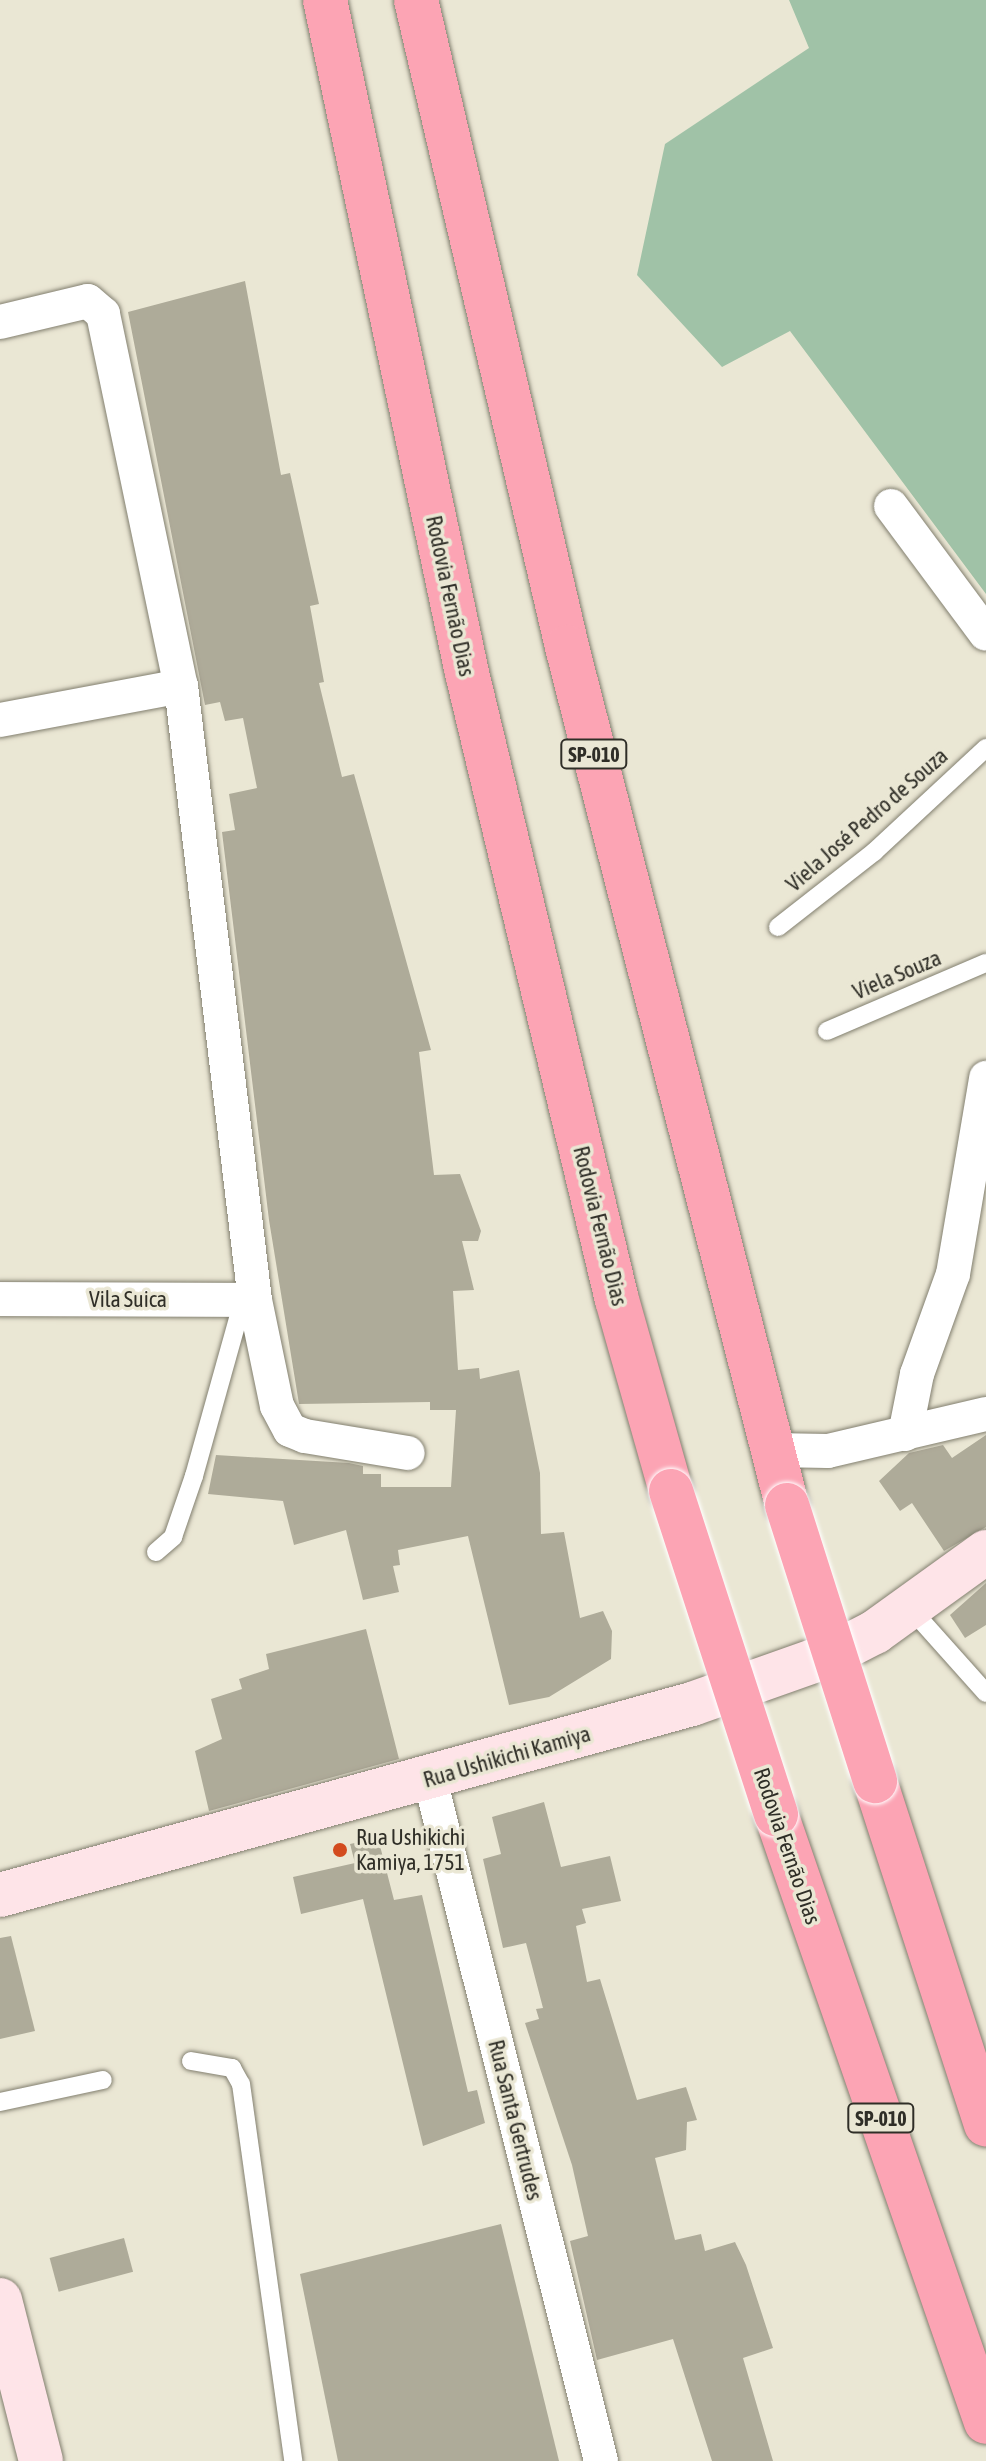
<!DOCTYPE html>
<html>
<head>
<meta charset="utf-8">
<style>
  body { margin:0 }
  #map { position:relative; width:986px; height:2461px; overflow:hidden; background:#eae7d4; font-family:"Asap Condensed",sans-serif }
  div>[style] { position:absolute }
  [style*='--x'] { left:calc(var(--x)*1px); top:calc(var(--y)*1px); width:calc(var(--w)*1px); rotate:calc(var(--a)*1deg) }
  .green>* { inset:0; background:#a0c2a7 }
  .building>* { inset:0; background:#aeab99; transform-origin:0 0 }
  .roads { filter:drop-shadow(0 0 2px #827f6f) drop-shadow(0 0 2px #827f6f) }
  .lane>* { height:18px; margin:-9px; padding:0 9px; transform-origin:9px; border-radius:9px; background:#fff }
  .street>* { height:34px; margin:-17px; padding:0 17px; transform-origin:17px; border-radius:17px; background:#fff }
  .secondary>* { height:44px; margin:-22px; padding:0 22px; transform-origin:22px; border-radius:22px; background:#fee4e8 }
  .highway>* { height:44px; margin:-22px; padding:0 22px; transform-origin:22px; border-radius:22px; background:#fca4b4 }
  .bridges { filter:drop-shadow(0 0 2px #fff) drop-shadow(0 0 2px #fff) }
  .highway-bridge>* { height:44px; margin:-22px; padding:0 22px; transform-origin:22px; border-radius:22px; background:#fca4b4 }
  .dots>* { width:22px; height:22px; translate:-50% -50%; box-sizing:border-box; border:4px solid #eae7d4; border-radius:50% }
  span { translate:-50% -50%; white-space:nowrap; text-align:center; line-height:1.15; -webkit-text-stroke:7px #eae7d4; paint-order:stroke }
  .shield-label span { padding:2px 6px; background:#eae7d4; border:2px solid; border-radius:6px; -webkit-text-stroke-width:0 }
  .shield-label { font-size:20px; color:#2f2e27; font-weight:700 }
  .street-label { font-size:22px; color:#2f2e27 }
  .poi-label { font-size:22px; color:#2f2e27 }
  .left { translate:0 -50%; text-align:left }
</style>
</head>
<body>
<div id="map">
  <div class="green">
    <div style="clip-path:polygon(789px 0,986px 0,986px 594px,790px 331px,722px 367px,637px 275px,665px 144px,809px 48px)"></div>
  </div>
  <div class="building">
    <div style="clip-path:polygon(245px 281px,281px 475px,290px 473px,319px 604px,310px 606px,324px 682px,319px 683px,342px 777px,354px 774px,431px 1050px,419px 1052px,434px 1175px,460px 1174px,481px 1231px,478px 1241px,462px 1241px,474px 1290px,453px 1291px,458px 1370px,479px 1368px,480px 1379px,519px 1370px,540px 1473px,541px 1534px,564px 1532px,580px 1618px,603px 1611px,612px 1631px,611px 1659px,549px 1697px,509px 1705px,468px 1536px,398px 1550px,400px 1565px,393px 1566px,399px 1592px,363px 1600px,346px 1530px,294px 1545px,283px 1501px,208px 1494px,216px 1455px,349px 1463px,363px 1466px,363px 1474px,381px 1474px,381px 1487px,451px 1487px,456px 1410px,430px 1410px,430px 1402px,299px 1404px,269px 1220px,222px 832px,235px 830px,229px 794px,257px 788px,243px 718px,225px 721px,220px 702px,205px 705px,128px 312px)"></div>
    <div style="clip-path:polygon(986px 1435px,986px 1527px,944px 1551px,912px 1503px,900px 1511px,879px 1481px,909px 1453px,943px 1445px,952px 1458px)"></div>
    <div style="clip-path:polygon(986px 1583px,986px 1625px,965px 1638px,950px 1615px)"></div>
    <div style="clip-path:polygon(366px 1629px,399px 1759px,209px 1811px,195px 1751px,222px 1739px,211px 1699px,242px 1689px,239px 1679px,269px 1669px,266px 1654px)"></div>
    <div style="clip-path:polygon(544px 1802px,561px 1867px,610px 1856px,621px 1901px,582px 1909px,586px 1923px,576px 1926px,587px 1982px,600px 1979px,637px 2100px,686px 2087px,697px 2120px,687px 2122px,686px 2150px,655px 2158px,675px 2240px,701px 2234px,705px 2251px,735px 2242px,746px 2265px,773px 2348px,743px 2358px,773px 2461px,712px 2461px,673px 2339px,597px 2360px,570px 2241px,588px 2236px,572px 2165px,525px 2023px,539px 2019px,536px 2009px,543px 2008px,526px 1943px,503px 1948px,483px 1859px,501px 1854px,492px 1817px)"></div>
    <div style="clip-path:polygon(378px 1838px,394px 1900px,422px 1895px,468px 2092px,477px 2090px,485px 2123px,423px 2146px,363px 1899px,301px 1914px,293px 1877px,355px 1863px,350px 1844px)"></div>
    <div style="clip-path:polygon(11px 1936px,35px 2031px,0 2039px,0 1938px)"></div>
    <div style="clip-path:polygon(501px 2224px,559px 2461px,338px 2461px,300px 2274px)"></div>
    <div style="left:124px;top:2238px;width:35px;height:77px;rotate:75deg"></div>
  </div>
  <div class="roads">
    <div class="lane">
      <div style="--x:778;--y:927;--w:122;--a:-38"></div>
      <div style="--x:874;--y:852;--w:153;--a:-42.9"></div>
      <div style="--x:827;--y:1031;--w:173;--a:-23.2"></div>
      <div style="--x:156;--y:1552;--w:23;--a:-41"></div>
      <div style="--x:173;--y:1537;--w:65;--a:-71"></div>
      <div style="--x:194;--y:1476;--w:183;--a:-74.4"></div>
      <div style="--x:910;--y:1608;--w:114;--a:48.2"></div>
      <div style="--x:191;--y:2061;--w:42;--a:9.7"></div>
      <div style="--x:232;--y:2068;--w:18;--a:61"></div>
      <div style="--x:241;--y:2084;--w:381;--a:82.1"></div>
      <div style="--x:0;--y:2102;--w:105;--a:-12.1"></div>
    </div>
    <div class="street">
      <div style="--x:0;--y:322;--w:90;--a:-13.4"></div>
      <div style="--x:88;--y:301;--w:20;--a:41"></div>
      <div style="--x:103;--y:314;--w:380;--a:78.2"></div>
      <div style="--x:181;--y:686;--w:618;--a:83.13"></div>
      <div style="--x:255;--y:1300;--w:108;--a:78.3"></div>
      <div style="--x:277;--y:1406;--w:27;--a:62"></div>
      <div style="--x:290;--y:1430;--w:16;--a:22"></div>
      <div style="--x:305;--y:1436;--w:104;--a:9.4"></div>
      <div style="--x:891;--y:506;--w:159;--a:53.4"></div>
      <div style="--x:0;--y:720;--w:184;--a:-10.6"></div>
      <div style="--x:0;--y:1299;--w:255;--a:0.2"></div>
      <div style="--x:905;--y:1434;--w:61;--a:-78.7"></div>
      <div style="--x:917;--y:1374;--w:106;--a:-70.2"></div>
      <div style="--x:953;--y:1274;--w:199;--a:-80.4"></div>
      <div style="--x:773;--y:1450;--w:55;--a:1"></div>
      <div style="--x:828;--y:1451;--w:162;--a:-13.2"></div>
      <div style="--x:430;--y:1779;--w:703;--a:75.92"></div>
    </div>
    <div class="secondary">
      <div style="--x:0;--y:1895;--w:718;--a:-15.43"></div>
      <div style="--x:692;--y:1704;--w:146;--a:-19.5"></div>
      <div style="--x:830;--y:1655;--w:51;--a:-27.1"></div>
      <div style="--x:875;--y:1632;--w:137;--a:-35.8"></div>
      <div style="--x:0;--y:2300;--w:166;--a:75.7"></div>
    </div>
    <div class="highway">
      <div style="--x:325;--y:0;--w:688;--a:78.09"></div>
      <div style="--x:467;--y:673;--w:645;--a:76.55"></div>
      <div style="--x:617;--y:1300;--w:198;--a:74.2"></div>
      <div style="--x:416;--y:0;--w:664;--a:76.86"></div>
      <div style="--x:567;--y:647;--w:886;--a:75.62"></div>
      <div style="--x:875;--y:1781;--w:361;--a:72.1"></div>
      <div style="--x:776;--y:1814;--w:643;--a:70.95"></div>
    </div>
  </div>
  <div class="bridges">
    <div class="highway-bridge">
      <div style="--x:671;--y:1491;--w:340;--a:72"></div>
      <div style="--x:787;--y:1505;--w:290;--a:72.3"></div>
    </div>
  </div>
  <div class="dots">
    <div style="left:340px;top:1850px;background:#d34b1e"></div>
  </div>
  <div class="shield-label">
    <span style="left:594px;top:754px">SP-010</span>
    <span style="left:881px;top:2118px">SP-010</span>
  </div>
  <div class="street-label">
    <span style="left:450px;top:596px;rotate:78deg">Rodovia Fernão Dias</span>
    <span style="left:867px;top:820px;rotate:-41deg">Viela José Pedro de Souza</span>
    <span style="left:897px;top:975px;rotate:-23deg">Viela Souza</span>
    <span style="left:600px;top:1226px;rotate:76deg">Rodovia Fernão Dias</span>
    <span style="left:128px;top:1300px">Vila Suica</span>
    <span style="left:507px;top:1757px;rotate:-16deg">Rua Ushikichi Kamiya</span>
    <span style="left:787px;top:1846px;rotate:71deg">Rodovia Fernão Dias</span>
    <span style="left:515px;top:2120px;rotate:76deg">Rua Santa Gertrudes</span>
  </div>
  <div class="poi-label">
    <span class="left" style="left:356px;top:1850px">Rua Ushikichi<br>Kamiya, 1751</span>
  </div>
</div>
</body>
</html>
